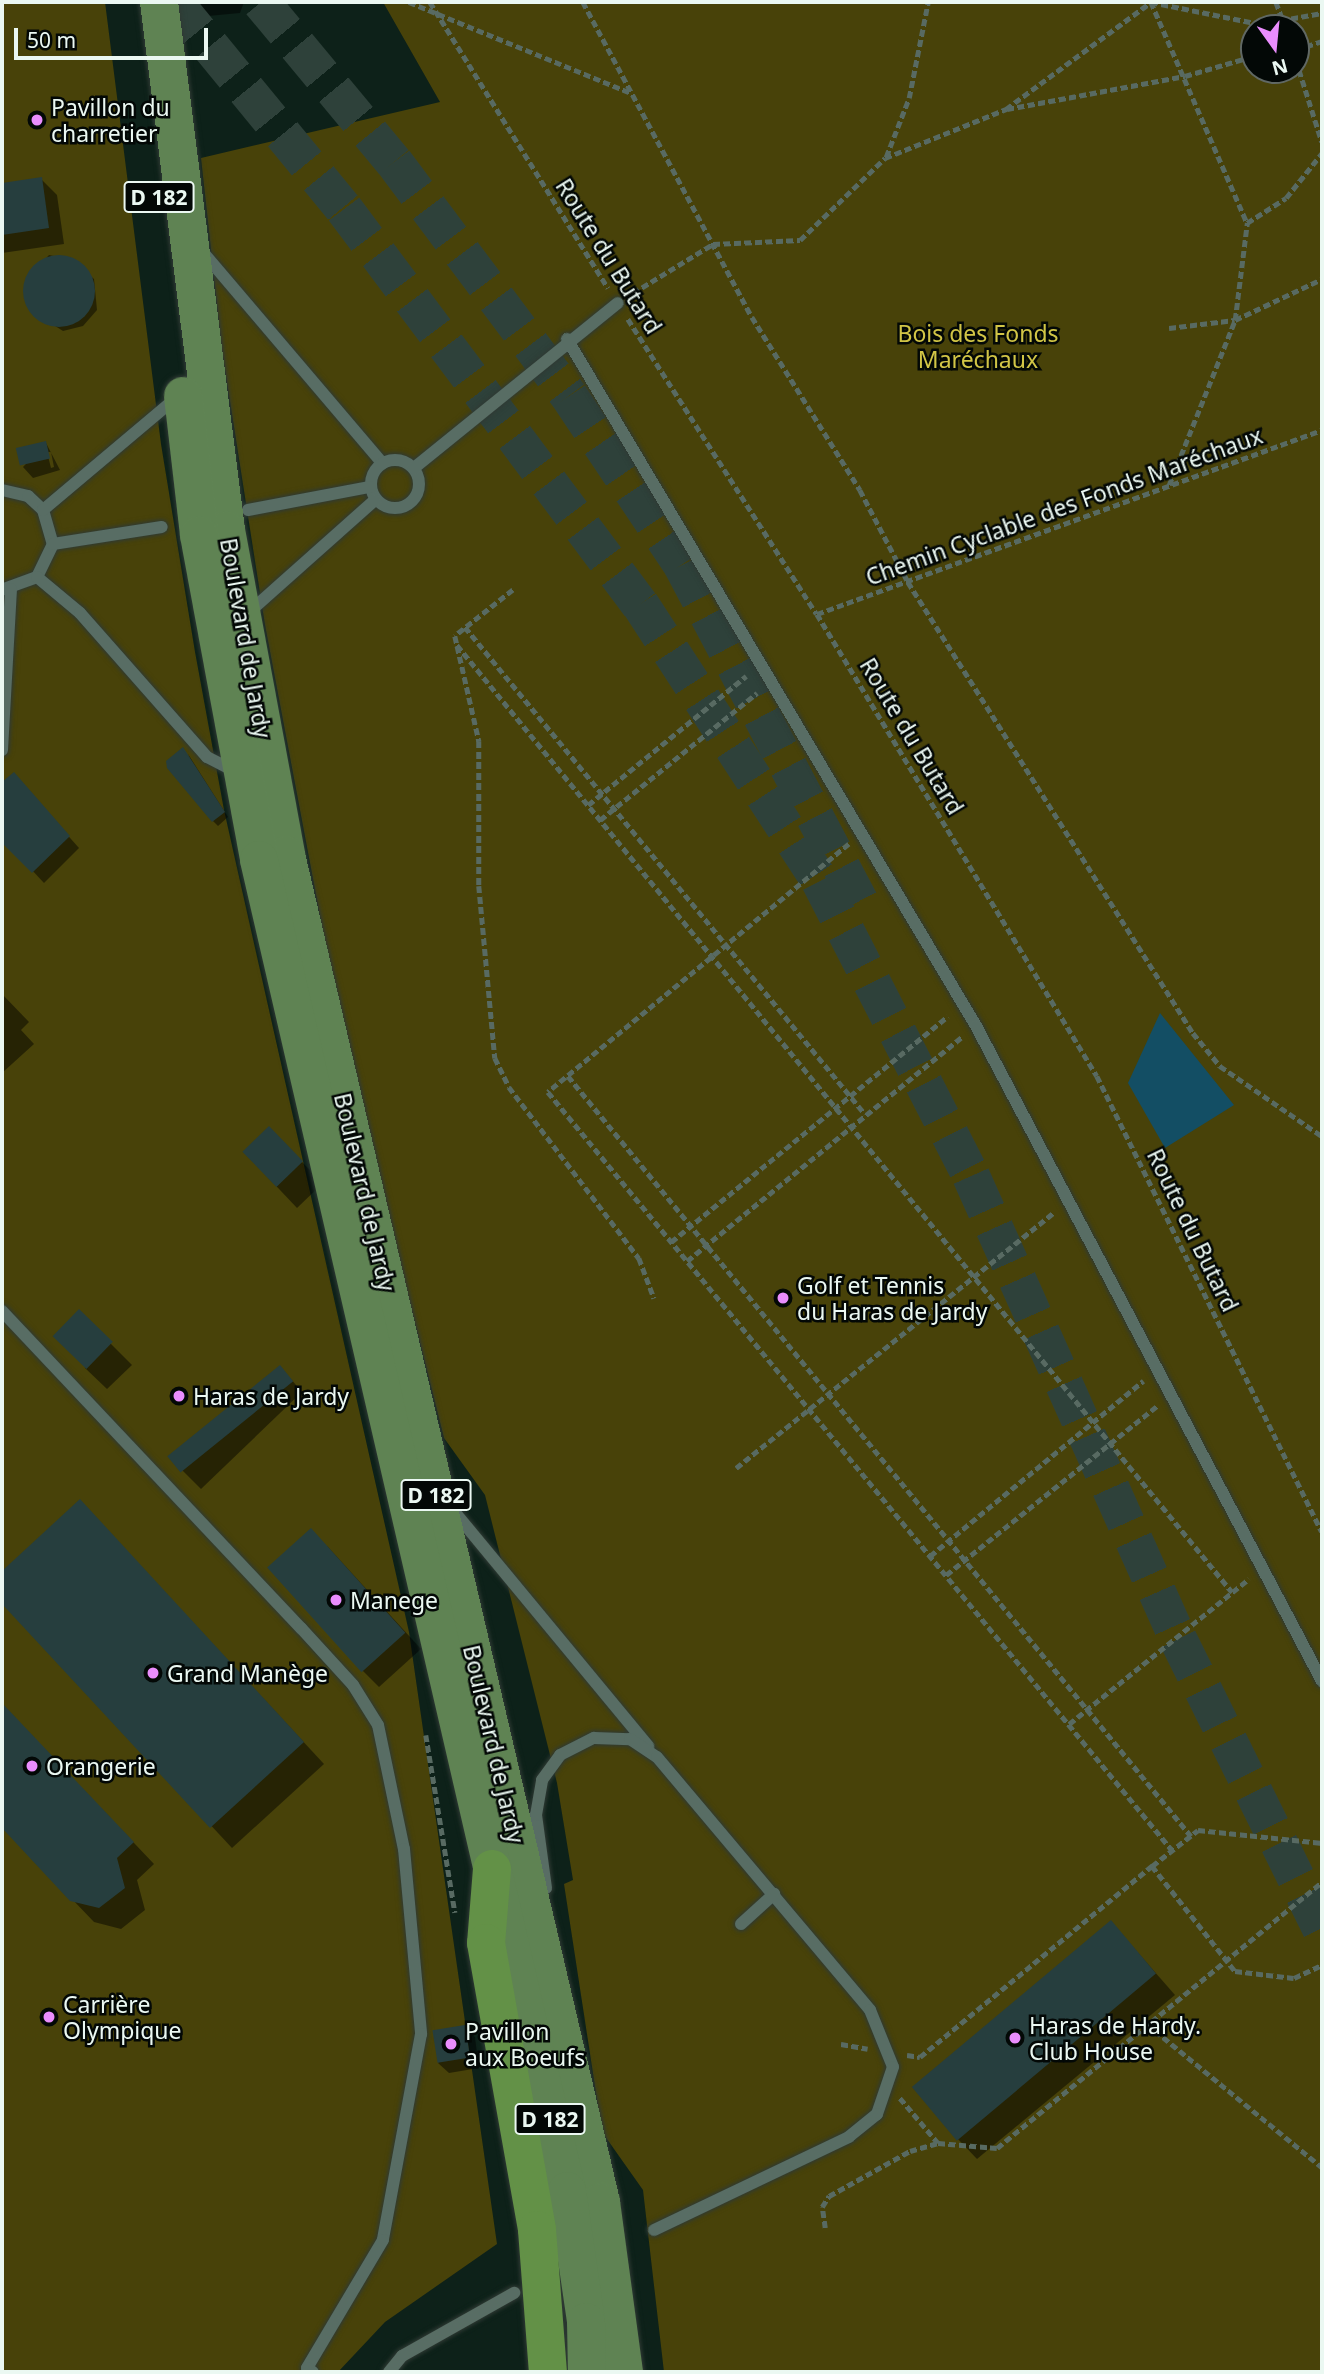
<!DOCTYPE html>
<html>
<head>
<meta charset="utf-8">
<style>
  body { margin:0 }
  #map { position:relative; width:1324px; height:2374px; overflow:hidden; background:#0d2119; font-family:"Noto Sans",sans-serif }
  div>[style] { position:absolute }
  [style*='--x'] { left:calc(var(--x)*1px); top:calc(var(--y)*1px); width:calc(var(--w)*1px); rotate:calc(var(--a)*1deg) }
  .green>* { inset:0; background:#484209 }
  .water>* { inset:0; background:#134e64 }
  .shadow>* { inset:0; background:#0007 }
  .building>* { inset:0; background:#263e3e; transform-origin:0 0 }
  .round { border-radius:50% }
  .highway-tunnel>* { height:38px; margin-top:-19px; transform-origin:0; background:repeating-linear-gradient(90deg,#2e413a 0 38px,transparent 0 57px) }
  .path>* { height:4.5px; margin-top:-2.25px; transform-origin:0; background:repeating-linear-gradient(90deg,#586a62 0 7px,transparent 0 10.5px) }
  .roads { filter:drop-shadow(0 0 2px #2f3a34) drop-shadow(0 0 2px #2f3a34) }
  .lane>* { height:12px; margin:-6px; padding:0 6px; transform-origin:6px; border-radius:6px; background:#586d64 }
  .lane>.ring { margin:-6px; padding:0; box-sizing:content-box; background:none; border:12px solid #586d64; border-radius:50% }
  .primary>* { height:38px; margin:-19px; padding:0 19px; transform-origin:19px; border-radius:19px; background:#5f8353 }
  .highway>* { height:38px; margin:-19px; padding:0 19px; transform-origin:19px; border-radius:19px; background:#639147 }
  .dots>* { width:19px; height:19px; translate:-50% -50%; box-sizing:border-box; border:4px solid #030806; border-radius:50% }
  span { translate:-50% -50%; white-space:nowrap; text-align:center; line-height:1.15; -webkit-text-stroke:5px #030806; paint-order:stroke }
  .shield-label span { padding:2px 5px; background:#030806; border:2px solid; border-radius:5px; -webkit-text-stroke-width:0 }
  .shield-label { font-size:21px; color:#ebf8f2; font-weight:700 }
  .poi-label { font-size:23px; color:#ebf8f2 }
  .left { translate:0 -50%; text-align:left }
  .street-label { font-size:23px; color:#ebf8f2 }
  .park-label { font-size:23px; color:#d1c546 }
  .frame { position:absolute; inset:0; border:4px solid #ebf8f2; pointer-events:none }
  .north { position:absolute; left:1240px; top:14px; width:70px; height:70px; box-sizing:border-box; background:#030806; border:2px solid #606864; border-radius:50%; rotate:165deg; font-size:19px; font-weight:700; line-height:28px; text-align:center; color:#ebf8f2 }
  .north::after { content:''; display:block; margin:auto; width:24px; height:32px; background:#ea8dfd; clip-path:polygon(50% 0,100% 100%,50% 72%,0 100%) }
  .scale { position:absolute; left:14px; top:28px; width:194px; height:32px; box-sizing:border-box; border:4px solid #ebf8f2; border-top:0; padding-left:9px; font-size:21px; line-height:24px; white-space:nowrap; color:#ebf8f2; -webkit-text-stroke:5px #030806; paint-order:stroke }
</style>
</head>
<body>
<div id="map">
  <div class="green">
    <div style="clip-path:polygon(2px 2px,105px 2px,161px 444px,195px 652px,224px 810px,409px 1632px,497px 2244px,385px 2322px,338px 2372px,2px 2372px)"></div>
    <div style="clip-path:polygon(evenodd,383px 2px,1322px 2px,1322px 2372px,664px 2372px,643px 2190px,602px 2132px,564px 1884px,573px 1880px,557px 1783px,485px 1495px,444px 1438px,342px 1032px,265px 625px,222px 350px,201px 158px,440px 102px,383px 2px,1254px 28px,1296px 28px,1296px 70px,1254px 70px,1254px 28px)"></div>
  </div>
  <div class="water">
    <div style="clip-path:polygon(1160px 1013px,1234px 1105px,1165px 1148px,1128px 1083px)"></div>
  </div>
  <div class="shadow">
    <div style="clip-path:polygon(197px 2px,244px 2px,240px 13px,208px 16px)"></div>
    <div style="clip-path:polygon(41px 179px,57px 195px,64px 244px,2px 253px,2px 184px)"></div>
    <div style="clip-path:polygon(49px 255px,72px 260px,94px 279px,97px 310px,83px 326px,63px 331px,30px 310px,28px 279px)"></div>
    <div style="clip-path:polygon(evenodd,46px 443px,60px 470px,33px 478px,23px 467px,46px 443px,47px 452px,51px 452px,54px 467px,51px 468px,47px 452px)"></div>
    <div style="clip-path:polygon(188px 754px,228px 817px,218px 826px,213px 821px)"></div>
    <div style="clip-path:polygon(14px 775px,79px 848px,44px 883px,2px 838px,2px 785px)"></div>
    <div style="clip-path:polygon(2px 994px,29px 1022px,21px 1030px,34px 1044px,2px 1073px)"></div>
    <div style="clip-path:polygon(290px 1150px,323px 1183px,297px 1208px,244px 1152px)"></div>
    <div style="clip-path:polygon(79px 1312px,132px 1365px,107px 1389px,85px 1368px)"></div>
    <div style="clip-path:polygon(290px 1378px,302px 1392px,201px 1489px,177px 1465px)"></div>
    <div style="clip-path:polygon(80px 1501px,324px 1764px,232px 1848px,2px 1601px,2px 1573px)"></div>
    <div style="clip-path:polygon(327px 1546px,421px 1649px,379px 1687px,363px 1671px)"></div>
    <div style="clip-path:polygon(2px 1704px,154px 1864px,137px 1880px,145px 1910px,121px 1929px,94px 1922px,2px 1826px)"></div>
    <div style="clip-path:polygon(1111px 1922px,1175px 1995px,977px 2159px,956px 2137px)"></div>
    <div style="clip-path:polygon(464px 2027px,475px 2037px,479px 2068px,449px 2073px,438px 2063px)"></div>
  </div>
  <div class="building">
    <div style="clip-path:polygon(42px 177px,49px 228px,2px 235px,2px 183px)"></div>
    <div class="round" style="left:23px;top:255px;width:72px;height:72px"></div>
    <div style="left:46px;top:441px;width:18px;height:31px;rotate:77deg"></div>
    <div style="clip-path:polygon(183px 747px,225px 812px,212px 822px,167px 768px,166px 761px)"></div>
    <div style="clip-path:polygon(14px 772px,70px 836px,32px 873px,2px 843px,2px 782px)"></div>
    <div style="left:269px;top:1126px;width:49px;height:37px;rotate:46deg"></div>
    <div style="left:79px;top:1309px;width:47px;height:38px;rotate:44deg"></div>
    <div style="left:280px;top:1365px;width:21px;height:145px;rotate:51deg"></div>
    <div style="clip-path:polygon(80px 1499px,304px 1742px,210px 1828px,2px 1604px,2px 1571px)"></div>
    <div style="left:311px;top:1528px;width:141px;height:59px;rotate:48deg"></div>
    <div style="clip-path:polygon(2px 1703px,134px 1842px,117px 1858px,125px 1888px,99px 1908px,70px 1901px,2px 1828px)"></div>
    <div style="left:1111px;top:1920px;width:70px;height:260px;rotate:50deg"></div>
    <div style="left:465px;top:2025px;width:33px;height:33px;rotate:81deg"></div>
  </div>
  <div class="highway-tunnel">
    <div style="--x:174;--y:2;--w:268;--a:50.6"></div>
    <div style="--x:344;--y:209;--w:494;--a:53.2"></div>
    <div style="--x:640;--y:604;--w:330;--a:57"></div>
    <div style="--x:820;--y:881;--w:331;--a:62.9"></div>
    <div style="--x:971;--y:1176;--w:507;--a:65.91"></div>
    <div style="--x:1178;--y:1639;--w:326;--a:63.7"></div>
    <div style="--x:261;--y:2;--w:208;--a:50.3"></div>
    <div style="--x:394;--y:162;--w:292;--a:53.2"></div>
    <div style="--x:569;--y:396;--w:203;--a:56.2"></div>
    <div style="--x:682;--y:565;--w:386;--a:62.2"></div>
  </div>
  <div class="path">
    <div style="--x:409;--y:2;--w:240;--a:22.3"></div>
    <div style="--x:430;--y:2;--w:337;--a:58.1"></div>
    <div style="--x:583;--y:2;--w:357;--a:61.8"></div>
    <div style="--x:752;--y:317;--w:204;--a:58"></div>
    <div style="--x:860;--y:490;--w:104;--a:62.4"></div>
    <div style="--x:908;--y:582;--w:534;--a:57.71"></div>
    <div style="--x:1193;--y:1033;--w:43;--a:50.7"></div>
    <div style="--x:1220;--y:1066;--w:124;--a:34.5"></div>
    <div style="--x:1151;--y:2;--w:241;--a:66.5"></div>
    <div style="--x:1276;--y:2;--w:28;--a:69"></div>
    <div style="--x:1296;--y:50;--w:28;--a:-19"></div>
    <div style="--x:1296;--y:60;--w:86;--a:72.4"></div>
    <div style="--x:1007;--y:109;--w:181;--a:-10.5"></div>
    <div style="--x:1185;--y:76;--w:72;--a:-16.2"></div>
    <div style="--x:886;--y:157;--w:63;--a:-68.7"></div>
    <div style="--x:909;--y:98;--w:98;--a:-78.8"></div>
    <div style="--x:633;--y:293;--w:94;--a:-31.5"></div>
    <div style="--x:713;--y:244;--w:87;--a:-2.6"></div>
    <div style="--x:800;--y:240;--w:118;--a:-44"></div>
    <div style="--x:885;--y:158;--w:131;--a:-22"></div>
    <div style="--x:1006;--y:109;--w:180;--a:-36.4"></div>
    <div style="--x:1151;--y:2;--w:111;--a:11.4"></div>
    <div style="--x:1260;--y:24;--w:63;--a:-10.1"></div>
    <div style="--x:628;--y:319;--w:350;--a:57.4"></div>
    <div style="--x:817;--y:614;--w:540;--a:58.78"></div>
    <div style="--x:1097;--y:1076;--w:508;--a:63.74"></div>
    <div style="--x:1169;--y:328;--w:66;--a:-6.9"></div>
    <div style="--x:1235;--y:320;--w:96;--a:-25.2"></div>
    <div style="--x:1169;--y:485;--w:178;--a:-68.2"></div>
    <div style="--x:1235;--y:320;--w:98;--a:-82.9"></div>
    <div style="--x:1247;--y:223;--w:46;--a:-32.7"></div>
    <div style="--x:1286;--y:198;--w:58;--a:-51.3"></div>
    <div style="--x:513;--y:590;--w:74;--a:141.6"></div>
    <div style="--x:455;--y:636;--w:108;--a:77.1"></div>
    <div style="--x:479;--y:741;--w:145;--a:90"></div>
    <div style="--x:479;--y:886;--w:173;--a:84.7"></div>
    <div style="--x:495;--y:1058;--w:32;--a:64"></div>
    <div style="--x:509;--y:1087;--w:215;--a:52.8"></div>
    <div style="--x:639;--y:1258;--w:43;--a:69.4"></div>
    <div style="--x:817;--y:614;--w:537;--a:-20.02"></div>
    <div style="--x:465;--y:627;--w:630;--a:50.6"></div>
    <div style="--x:457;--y:645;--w:1224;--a:50.7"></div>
    <div style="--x:588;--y:805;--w:204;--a:-39.2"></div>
    <div style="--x:600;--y:820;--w:202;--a:-39"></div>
    <div style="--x:849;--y:844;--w:390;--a:140.5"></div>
    <div style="--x:548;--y:1092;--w:982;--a:50.54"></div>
    <div style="--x:568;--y:1076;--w:983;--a:50.66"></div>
    <div style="--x:671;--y:1242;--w:357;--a:-39.2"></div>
    <div style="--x:687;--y:1261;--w:356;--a:-39.2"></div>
    <div style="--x:736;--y:1468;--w:408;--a:-38.8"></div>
    <div style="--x:930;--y:1556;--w:276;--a:-39.4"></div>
    <div style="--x:946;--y:1575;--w:272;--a:-38.7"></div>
    <div style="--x:1069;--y:1724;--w:231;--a:-38.9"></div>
    <div style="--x:426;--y:1735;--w:180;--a:80.7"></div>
    <div style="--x:1152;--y:1866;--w:58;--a:-38"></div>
    <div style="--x:1198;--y:1830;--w:125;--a:6"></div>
    <div style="--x:1147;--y:2024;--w:226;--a:39.3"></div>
    <div style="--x:841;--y:2044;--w:27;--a:10"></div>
    <div style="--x:907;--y:2055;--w:13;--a:9"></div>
    <div style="--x:920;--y:2057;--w:301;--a:-39.5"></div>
    <div style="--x:1152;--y:1866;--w:134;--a:51.7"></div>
    <div style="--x:1235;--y:1971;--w:59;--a:6.8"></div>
    <div style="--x:1294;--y:1978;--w:31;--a:-25"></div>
    <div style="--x:900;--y:2098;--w:59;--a:49.8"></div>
    <div style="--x:825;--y:2228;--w:21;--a:-98"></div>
    <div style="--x:822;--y:2207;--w:13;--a:-58"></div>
    <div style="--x:829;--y:2196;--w:93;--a:-29.1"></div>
    <div style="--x:910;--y:2151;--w:29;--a:-16"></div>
    <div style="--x:938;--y:2143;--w:59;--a:4.8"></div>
    <div style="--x:997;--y:2148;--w:420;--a:-39.3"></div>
  </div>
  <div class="roads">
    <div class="lane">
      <div style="--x:201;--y:250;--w:280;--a:49.6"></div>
      <div style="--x:567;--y:339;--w:800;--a:59.23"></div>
      <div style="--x:976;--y:1026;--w:741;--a:62.16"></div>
      <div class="ring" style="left:371px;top:460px;width:36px;height:36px"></div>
      <div style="--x:414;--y:468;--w:262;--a:-39"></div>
      <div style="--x:2;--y:490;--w:27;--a:13"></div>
      <div style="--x:28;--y:496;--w:21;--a:43"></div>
      <div style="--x:43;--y:510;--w:35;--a:74"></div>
      <div style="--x:53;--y:544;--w:37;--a:116"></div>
      <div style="--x:37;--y:577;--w:37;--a:160"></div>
      <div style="--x:43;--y:510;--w:175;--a:-40.1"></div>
      <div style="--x:248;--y:510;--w:124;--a:-10.7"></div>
      <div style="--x:53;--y:544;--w:110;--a:-8.9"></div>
      <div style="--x:37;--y:577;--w:56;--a:39.9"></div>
      <div style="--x:80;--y:613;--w:192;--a:48.6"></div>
      <div style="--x:207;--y:757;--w:31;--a:27"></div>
      <div style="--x:248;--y:613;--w:170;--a:-41.7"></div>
      <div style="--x:2;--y:750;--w:161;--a:-86.8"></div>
      <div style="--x:2;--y:1311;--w:436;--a:46.7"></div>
      <div style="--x:301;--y:1628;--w:77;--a:47.6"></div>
      <div style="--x:353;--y:1685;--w:47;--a:58"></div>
      <div style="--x:378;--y:1725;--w:127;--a:78.2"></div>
      <div style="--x:404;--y:1849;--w:186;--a:84.7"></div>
      <div style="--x:421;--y:2034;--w:209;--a:100.5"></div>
      <div style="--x:383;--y:2240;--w:149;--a:120.7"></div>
      <div style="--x:307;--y:2368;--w:7;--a:34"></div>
      <div style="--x:452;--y:1509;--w:308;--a:50.4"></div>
      <div style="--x:546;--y:1888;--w:74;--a:-97.8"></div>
      <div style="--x:536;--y:1815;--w:36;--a:-80"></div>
      <div style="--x:542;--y:1780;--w:31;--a:-54"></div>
      <div style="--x:560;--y:1755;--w:38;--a:-27"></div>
      <div style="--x:594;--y:1738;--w:36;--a:2"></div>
      <div style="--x:630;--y:1739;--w:32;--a:34"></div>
      <div style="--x:657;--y:1757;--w:331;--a:49.9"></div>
      <div style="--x:870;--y:2010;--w:61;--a:68"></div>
      <div style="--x:893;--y:2067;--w:50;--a:108.8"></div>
      <div style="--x:877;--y:2114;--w:36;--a:141"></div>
      <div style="--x:849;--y:2137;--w:216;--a:154.5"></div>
      <div style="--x:741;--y:1924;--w:45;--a:-42.3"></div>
      <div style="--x:389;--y:2372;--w:21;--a:-51"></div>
      <div style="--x:402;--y:2356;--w:129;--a:-29.4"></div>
    </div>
    <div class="primary">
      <div style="--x:159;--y:2;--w:532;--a:82.77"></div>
      <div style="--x:226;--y:530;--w:330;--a:79.5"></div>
      <div style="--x:286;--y:855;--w:1383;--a:76.84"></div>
      <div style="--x:601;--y:2202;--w:172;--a:82.3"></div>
      <div style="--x:183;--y:396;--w:140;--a:83.4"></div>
      <div style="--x:199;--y:535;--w:330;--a:79.5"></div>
      <div style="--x:259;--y:860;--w:1366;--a:76.97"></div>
      <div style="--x:567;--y:2191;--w:132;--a:81.7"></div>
      <div style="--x:586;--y:2322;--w:50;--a:88.9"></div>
    </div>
    <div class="highway">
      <div style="--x:492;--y:1869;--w:74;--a:94.6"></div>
      <div style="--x:486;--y:1943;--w:291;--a:79.9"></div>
      <div style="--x:537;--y:2230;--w:142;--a:85.6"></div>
    </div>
  </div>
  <div class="dots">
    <div style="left:37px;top:120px;background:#ea8dfd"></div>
    <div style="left:783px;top:1298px;background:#ea8dfd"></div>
    <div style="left:179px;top:1396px;background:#ea8dfd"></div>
    <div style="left:336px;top:1600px;background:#ea8dfd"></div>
    <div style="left:153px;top:1673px;background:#ea8dfd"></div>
    <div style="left:32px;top:1766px;background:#ea8dfd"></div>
    <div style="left:49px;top:2017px;background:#ea8dfd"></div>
    <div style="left:1015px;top:2038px;background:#ea8dfd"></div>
    <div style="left:451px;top:2044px;background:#ea8dfd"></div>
  </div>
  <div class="shield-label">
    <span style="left:159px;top:197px">D 182</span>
    <span style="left:436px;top:1495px">D 182</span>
    <span style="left:550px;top:2119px">D 182</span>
  </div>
  <div class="poi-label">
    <span class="left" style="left:51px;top:120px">Pavillon du<br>charretier</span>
    <span class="left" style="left:797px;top:1298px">Golf et Tennis<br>du Haras de Jardy</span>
    <span class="left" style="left:193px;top:1396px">Haras de Jardy</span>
    <span class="left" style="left:350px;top:1600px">Manege</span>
    <span class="left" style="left:167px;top:1673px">Grand Manège</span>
    <span class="left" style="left:46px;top:1766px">Orangerie</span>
    <span class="left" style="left:63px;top:2017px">Carrière<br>Olympique</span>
    <span class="left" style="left:1029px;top:2038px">Haras de Hardy.<br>Club House</span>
    <span class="left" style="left:465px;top:2044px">Pavillon<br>aux Boeufs</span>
  </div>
  <div class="street-label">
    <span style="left:609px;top:256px;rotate:58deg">Route du Butard</span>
    <span style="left:1064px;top:506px;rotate:-20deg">Chemin Cyclable des Fonds Maréchaux</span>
    <span style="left:246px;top:638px;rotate:80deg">Boulevard de Jardy</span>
    <span style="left:912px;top:736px;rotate:59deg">Route du Butard</span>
    <span style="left:365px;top:1192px;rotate:77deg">Boulevard de Jardy</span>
    <span style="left:1193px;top:1230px;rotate:64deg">Route du Butard</span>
    <span style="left:494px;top:1744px;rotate:77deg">Boulevard de Jardy</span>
  </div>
  <div class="park-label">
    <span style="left:978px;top:346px">Bois des Fonds<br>Maréchaux</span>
  </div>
  <div class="frame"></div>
  <div class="north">N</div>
  <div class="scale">50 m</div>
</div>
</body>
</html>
